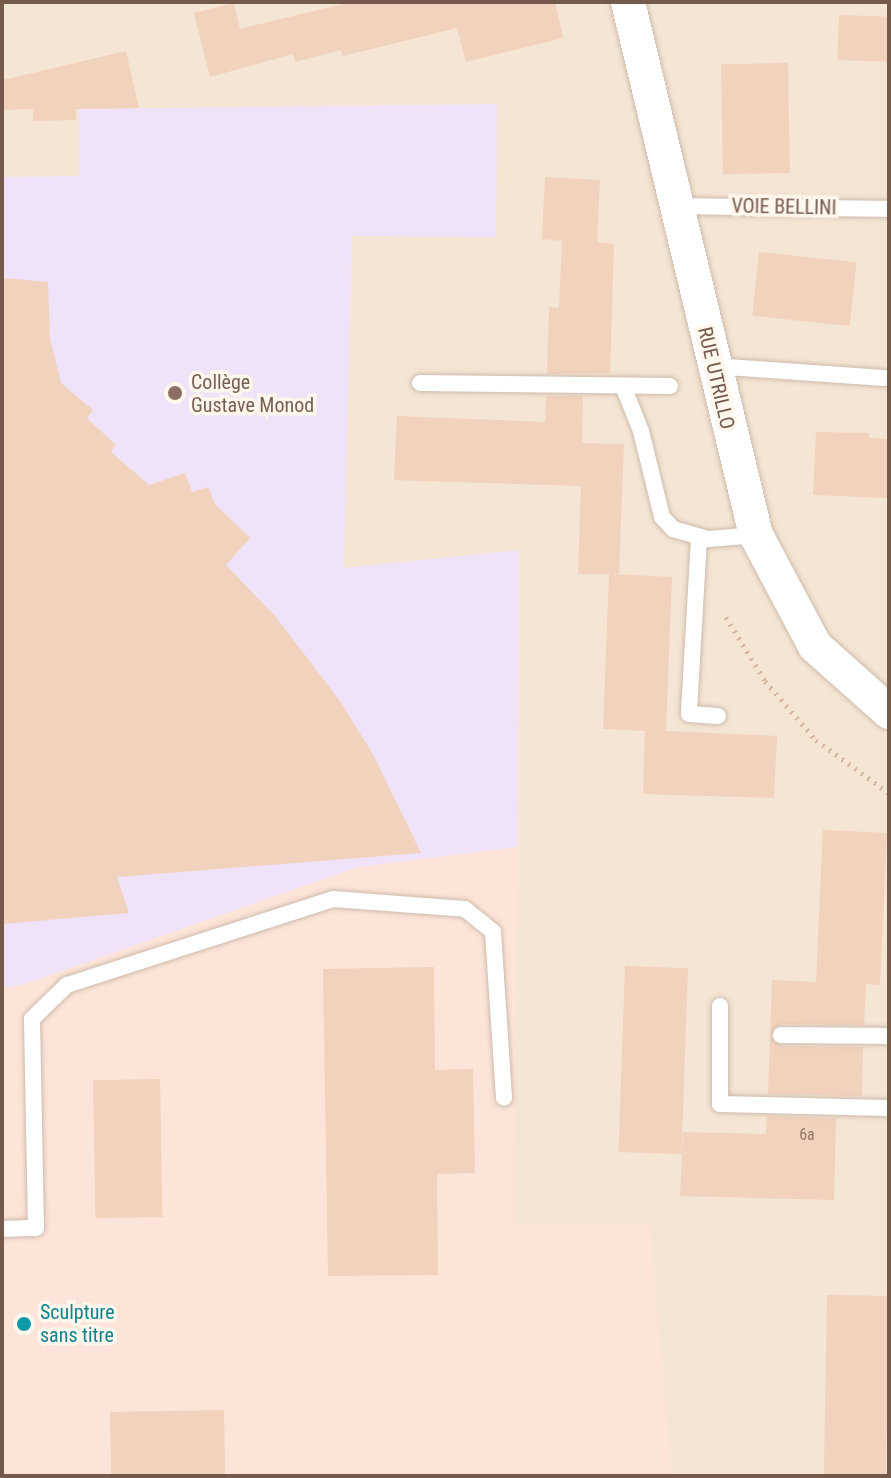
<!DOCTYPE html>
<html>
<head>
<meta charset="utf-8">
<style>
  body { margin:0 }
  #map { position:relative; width:891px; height:1478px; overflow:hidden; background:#fcf3e5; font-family:"Roboto Condensed",sans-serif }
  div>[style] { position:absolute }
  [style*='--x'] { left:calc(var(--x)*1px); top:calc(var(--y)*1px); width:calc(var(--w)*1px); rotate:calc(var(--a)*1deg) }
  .residential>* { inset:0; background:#f4e5d4; transform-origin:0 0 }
  .commercial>* { inset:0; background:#fce4d9 }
  .education>* { inset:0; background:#f0e2f8 }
  .building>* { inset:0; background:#f1d2bd; transform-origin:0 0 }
  .path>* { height:5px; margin-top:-2.5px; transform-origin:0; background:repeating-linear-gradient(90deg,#d6b5a0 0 2px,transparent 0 8px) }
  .roads { filter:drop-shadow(0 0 2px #cebbac) drop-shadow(0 0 2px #cebbac) }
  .service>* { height:16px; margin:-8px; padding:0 8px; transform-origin:8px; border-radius:8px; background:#fff }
  .minor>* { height:34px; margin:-17px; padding:0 17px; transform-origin:17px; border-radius:17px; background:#fff }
  .dots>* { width:22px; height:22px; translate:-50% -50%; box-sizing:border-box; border:4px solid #fff7ec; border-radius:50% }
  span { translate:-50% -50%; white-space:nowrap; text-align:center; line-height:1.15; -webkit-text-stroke:7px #fff7ec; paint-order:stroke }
  .number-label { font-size:16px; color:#947868 }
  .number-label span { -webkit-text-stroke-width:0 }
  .street-label { font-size:20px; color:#755a4b }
  .education-label { font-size:20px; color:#785e54 }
  .left { translate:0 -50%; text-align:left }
  .culture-label { font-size:20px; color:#0d838f }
  .frame { position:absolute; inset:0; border:4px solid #755a4b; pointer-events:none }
</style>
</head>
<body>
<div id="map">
  <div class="residential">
    <div style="left:2px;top:2px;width:887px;height:1474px"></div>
  </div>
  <div class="commercial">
    <div style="clip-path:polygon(518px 847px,514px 1225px,650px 1225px,672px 1476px,2px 1476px,2px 987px,22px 985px,358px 867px)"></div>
  </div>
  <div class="education">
    <div style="clip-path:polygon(497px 104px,496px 237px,352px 236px,344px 568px,519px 550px,518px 847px,358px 867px,22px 985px,2px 987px,2px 177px,79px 176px,79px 109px)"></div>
  </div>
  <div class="building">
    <div style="clip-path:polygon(351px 2px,555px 2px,563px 38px,466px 62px,457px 28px,343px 56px,341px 50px,295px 62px,293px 54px,210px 77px,194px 13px,234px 3px,240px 29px)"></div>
    <div style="left:839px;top:15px;width:50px;height:45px;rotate:2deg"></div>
    <div style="clip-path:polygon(126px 51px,139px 108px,76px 109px,76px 120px,33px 121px,33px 109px,3px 110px,3px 80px)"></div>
    <div style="left:788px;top:63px;width:110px;height:67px;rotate:89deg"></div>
    <div style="clip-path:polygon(545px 177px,600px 180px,597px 242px,614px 244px,610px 373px,547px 374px,549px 307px,559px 308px,562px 241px,542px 239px)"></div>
    <div style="left:759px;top:252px;width:98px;height:64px;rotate:6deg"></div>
    <div style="clip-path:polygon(2px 278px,48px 282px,50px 339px,61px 383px,93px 410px,87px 418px,116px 445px,111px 452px,149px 485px,185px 473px,192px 492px,208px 487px,215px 504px,250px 538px,226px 565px,275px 616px,340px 701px,374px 756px,421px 853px,117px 877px,129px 913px,2px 924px)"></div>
    <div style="clip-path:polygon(546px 396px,583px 396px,582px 443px,624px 444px,619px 574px,578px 574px,581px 486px,394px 480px,397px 416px,545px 422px)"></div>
    <div style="clip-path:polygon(816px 432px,869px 433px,869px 438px,889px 439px,889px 498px,813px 495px)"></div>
    <div style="clip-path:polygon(609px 574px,672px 577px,666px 731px,777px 736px,774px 798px,643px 794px,645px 731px,603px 729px)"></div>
    <div style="clip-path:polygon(823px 830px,887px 833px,880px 985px,866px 984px,864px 1025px,781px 1024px,770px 1036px,781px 1046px,863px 1047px,862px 1096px,768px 1094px,772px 980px,816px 982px)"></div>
    <div style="left:625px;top:966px;width:63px;height:186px;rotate:2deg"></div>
    <div style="clip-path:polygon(434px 967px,435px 1070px,473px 1069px,475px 1173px,437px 1174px,438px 1275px,328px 1276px,323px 969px)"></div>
    <div style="left:160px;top:1079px;width:138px;height:67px;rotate:89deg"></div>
    <div style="clip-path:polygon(767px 1116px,836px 1118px,834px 1200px,680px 1196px,683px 1132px,766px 1134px)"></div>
    <div style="left:827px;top:1295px;width:62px;height:181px;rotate:1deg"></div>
    <div style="left:224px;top:1410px;width:66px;height:114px;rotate:89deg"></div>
  </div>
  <div class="path">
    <div style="--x:726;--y:617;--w:75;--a:58.6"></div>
    <div style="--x:765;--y:681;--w:78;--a:49.2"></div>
    <div style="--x:816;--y:740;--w:90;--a:36"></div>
  </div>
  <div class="roads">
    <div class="service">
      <div style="--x:678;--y:206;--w:211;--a:0.8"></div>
      <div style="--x:713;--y:366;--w:171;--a:4"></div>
      <div style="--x:420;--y:383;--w:250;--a:0.7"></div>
      <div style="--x:623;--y:386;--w:48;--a:68.2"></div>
      <div style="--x:641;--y:431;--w:89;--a:76.3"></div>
      <div style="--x:662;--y:517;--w:16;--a:47"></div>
      <div style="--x:673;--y:529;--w:37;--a:16"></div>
      <div style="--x:709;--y:539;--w:47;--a:-4.9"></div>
      <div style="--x:699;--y:538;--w:176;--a:93.3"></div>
      <div style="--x:689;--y:714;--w:29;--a:4"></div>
      <div style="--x:720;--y:1006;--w:98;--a:90"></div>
      <div style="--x:720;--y:1104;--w:169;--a:1.4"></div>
      <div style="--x:781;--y:1035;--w:108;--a:0.5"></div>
      <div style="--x:2;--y:1229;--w:34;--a:-2"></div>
      <div style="--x:36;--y:1228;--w:209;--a:-91.1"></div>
      <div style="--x:32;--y:1019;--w:49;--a:-44.2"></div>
      <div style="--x:67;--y:985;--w:280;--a:-17.9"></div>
      <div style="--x:333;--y:899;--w:132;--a:4.3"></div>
      <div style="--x:465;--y:909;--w:36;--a:39"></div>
      <div style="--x:493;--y:932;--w:166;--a:86.2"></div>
    </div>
    <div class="minor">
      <div style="--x:628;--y:2;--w:548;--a:76.5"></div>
      <div style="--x:756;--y:535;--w:126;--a:62"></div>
      <div style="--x:815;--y:646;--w:99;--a:41.7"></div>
    </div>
  </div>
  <div class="dots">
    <div style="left:175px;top:393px;background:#8d6e63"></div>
    <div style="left:24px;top:1324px;background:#0f9aa8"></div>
  </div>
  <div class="number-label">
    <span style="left:807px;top:1135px">6a</span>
  </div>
  <div class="street-label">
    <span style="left:784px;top:207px;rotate:1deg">VOIE BELLINI</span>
    <span style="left:716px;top:378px;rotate:77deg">RUE UTRILLO</span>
  </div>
  <div class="education-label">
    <span class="left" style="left:191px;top:394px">Collège<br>Gustave Monod</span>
  </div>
  <div class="culture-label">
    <span class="left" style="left:40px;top:1324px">Sculpture<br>sans titre</span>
  </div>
  <div class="frame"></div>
</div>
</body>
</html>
